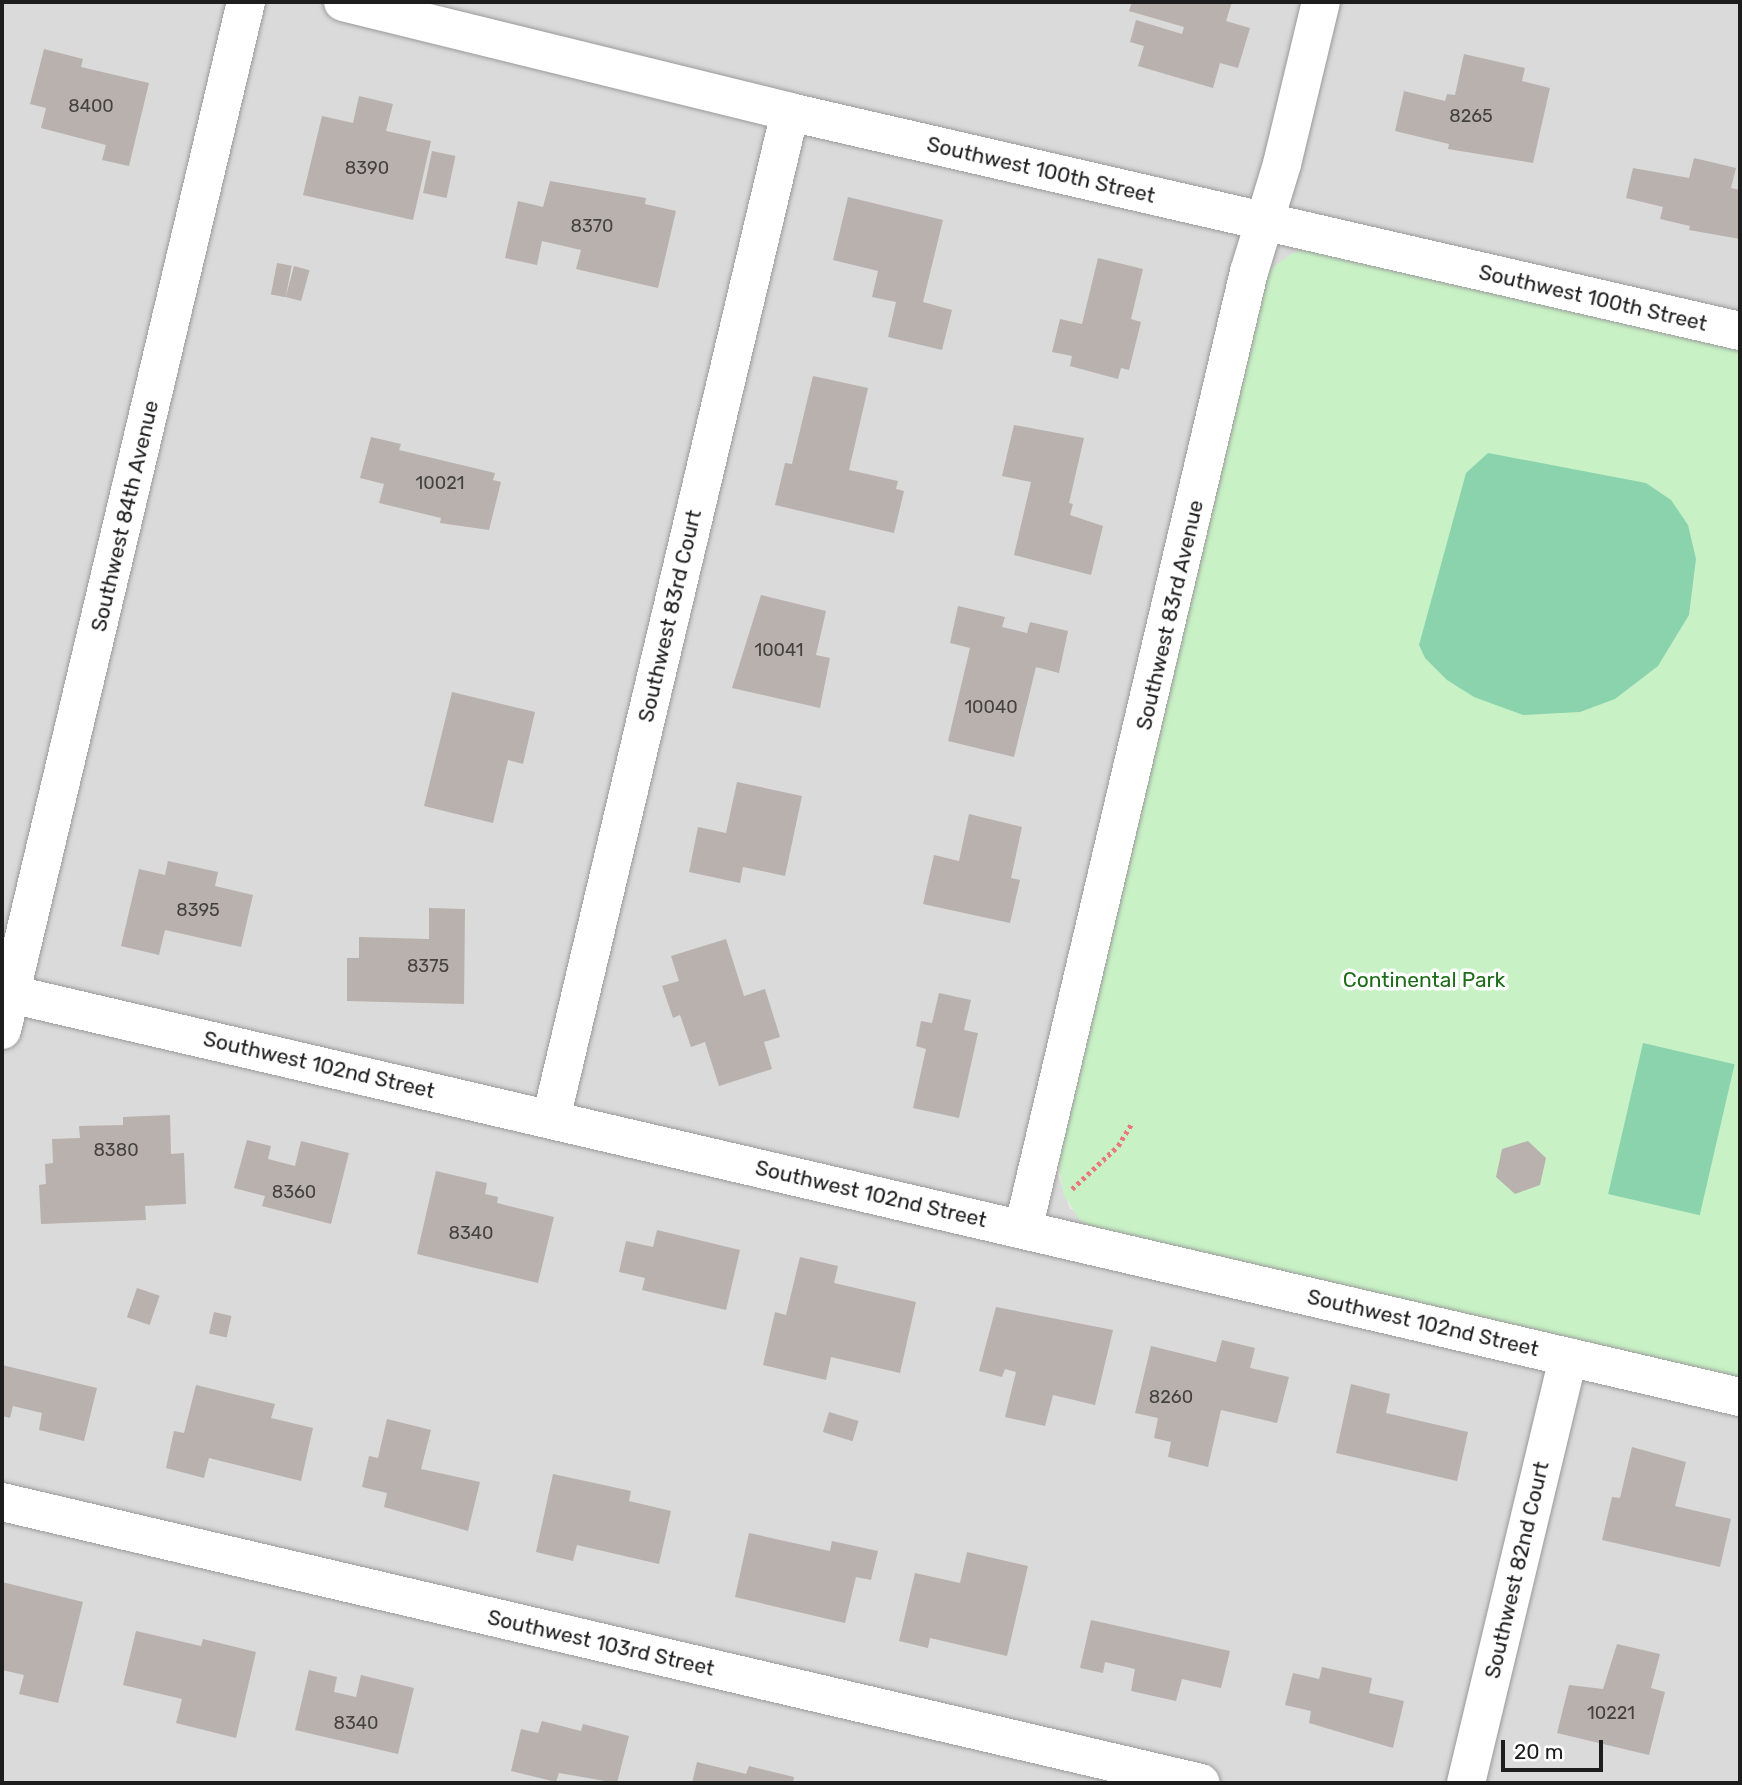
<!DOCTYPE html>
<html>
<head>
<meta charset="utf-8">
<style>
  body { margin:0 }
  #map { position:relative; width:1742px; height:1785px; overflow:hidden; background:#ede8e4; font-family:Rubik,sans-serif }
  div>[style] { position:absolute }
  [style*='--x'] { left:calc(var(--x)*1px); top:calc(var(--y)*1px); width:calc(var(--w)*1px); rotate:calc(var(--a)*1deg) }
  .residential>* { inset:0; background:#dadada }
  .park>* { inset:0; background:#c8f2c5 }
  .pitch>* { inset:0; background:#8ad3ad; transform-origin:0 0 }
  .building>* { inset:0; background:#b9b1ad; transform-origin:0 0 }
  .path>* { height:4.5px; margin-top:-2.25px; transform-origin:0; background:repeating-linear-gradient(90deg,#e8797d 0 3.5px,transparent 0 7px) }
  .roads { filter:drop-shadow(0 0 2px #9a9a9a) drop-shadow(0 0 2px #9a9a9a) }
  .minor>* { height:38px; margin:-19px; padding:0 19px; transform-origin:19px; border-radius:19px; background:#fff }
  span { translate:-50% -50%; white-space:nowrap; text-align:center; line-height:1.15; -webkit-text-stroke:7px #fff; paint-order:stroke }
  .number-label { font-size:18px; color:#444241 }
  .number-label span { -webkit-text-stroke-width:0 }
  .street-label { font-size:21px; color:#1d1d1d }
  .park-label { font-size:21px; color:#1d6d18 }
  .frame { position:absolute; inset:0; border:4px solid #1d1d1d; pointer-events:none }
  .scale { position:absolute; left:1501px; top:1740px; width:102px; height:32px; box-sizing:border-box; border:4px solid #1d1d1d; border-top:0; padding-left:9px; font-size:21px; line-height:24px; white-space:nowrap; color:#1d1d1d; -webkit-text-stroke:5px #fff; paint-order:stroke }
</style>
</head>
<body>
<div id="map">
  <div class="residential">
    <div style="clip-path:polygon(2px 2px,1740px 2px,1740px 349px,1058px 1161px,1057px 1172px,1070px 1209px,1740px 1382px,1740px 1783px,2px 1783px)"></div>
  </div>
  <div class="park">
    <div style="clip-path:polygon(1311px 248px,1740px 349px,1740px 1382px,1093px 1227px,1080px 1220px,1064px 1196px,1058px 1161px,1263px 275px,1291px 254px)"></div>
  </div>
  <div class="pitch">
    <div style="clip-path:polygon(1488px 453px,1646px 483px,1671px 500px,1688px 525px,1696px 559px,1689px 615px,1658px 666px,1615px 699px,1580px 712px,1523px 715px,1474px 697px,1447px 680px,1425px 658px,1419px 645px,1466px 473px)"></div>
    <div style="left:1643px;top:1043px;width:94px;height:155px;rotate:13deg"></div>
  </div>
  <div class="building">
    <div style="clip-path:polygon(1132px 2px,1232px 2px,1226px 21px,1250px 28px,1238px 68px,1220px 63px,1213px 88px,1138px 66px,1144px 46px,1130px 42px,1136px 20px,1182px 34px,1184px 27px,1129px 11px)"></div>
    <div style="clip-path:polygon(44px 49px,83px 59px,81px 67px,149px 83px,129px 166px,102px 160px,106px 145px,41px 128px,46px 108px,30px 104px)"></div>
    <div style="clip-path:polygon(1464px 54px,1525px 68px,1522px 81px,1550px 88px,1533px 163px,1448px 149px,1449px 144px,1395px 131px,1404px 91px,1445px 101px,1447px 94px,1455px 95px)"></div>
    <div style="clip-path:polygon(359px 96px,393px 104px,386px 131px,431px 141px,413px 220px,303px 195px,322px 116px,353px 123px)"></div>
    <div style="left:432px;top:151px;width:24px;height:43px;rotate:12deg"></div>
    <div style="clip-path:polygon(1694px 158px,1736px 168px,1731px 188px,1740px 190px,1740px 239px,1689px 230px,1690px 226px,1660px 219px,1663px 207px,1626px 198px,1633px 168px,1689px 178px)"></div>
    <div style="clip-path:polygon(550px 181px,646px 198px,645px 204px,676px 211px,658px 288px,576px 269px,581px 250px,542px 241px,537px 265px,505px 258px,518px 201px,543px 207px)"></div>
    <div style="clip-path:polygon(848px 197px,943px 220px,923px 302px,952px 310px,942px 350px,888px 337px,896px 302px,872px 297px,878px 271px,833px 260px)"></div>
    <div style="clip-path:polygon(1098px 258px,1143px 269px,1131px 319px,1141px 322px,1129px 370px,1121px 368px,1118px 379px,1070px 366px,1072px 356px,1052px 352px,1060px 319px,1082px 324px)"></div>
    <div style="left:277px;top:263px;width:15px;height:32px;rotate:11deg"></div>
    <div style="left:294px;top:266px;width:16px;height:32px;rotate:15deg"></div>
    <div style="clip-path:polygon(813px 376px,868px 388px,849px 470px,898px 481px,896px 489px,904px 491px,894px 533px,775px 505px,785px 463px,792px 464px)"></div>
    <div style="clip-path:polygon(1014px 425px,1084px 438px,1069px 503px,1073px 504px,1070px 515px,1103px 526px,1091px 575px,1014px 555px,1031px 482px,1002px 476px)"></div>
    <div style="clip-path:polygon(371px 437px,401px 444px,399px 450px,495px 473px,493px 480px,501px 482px,489px 530px,440px 523px,441px 518px,379px 503px,384px 484px,360px 478px)"></div>
    <div style="clip-path:polygon(761px 595px,826px 611px,816px 655px,830px 658px,820px 708px,732px 688px)"></div>
    <div style="clip-path:polygon(958px 606px,1005px 617px,1002px 627px,1027px 633px,1030px 622px,1068px 631px,1059px 673px,1036px 667px,1014px 757px,948px 741px,970px 648px,950px 643px)"></div>
    <div style="clip-path:polygon(452px 692px,535px 712px,523px 764px,508px 760px,493px 823px,424px 806px)"></div>
    <div style="clip-path:polygon(737px 782px,802px 796px,785px 876px,743px 867px,740px 883px,689px 872px,698px 827px,726px 833px)"></div>
    <div style="clip-path:polygon(969px 814px,1022px 827px,1011px 878px,1020px 880px,1010px 923px,923px 904px,934px 855px,959px 861px)"></div>
    <div style="clip-path:polygon(168px 861px,218px 872px,215px 886px,253px 895px,241px 947px,165px 930px,159px 955px,121px 946px,139px 869px,165px 875px)"></div>
    <div style="clip-path:polygon(429px 908px,465px 909px,464px 1004px,347px 1001px,347px 958px,359px 958px,359px 937px,429px 939px)"></div>
    <div style="clip-path:polygon(726px 939px,744px 996px,765px 989px,780px 1037px,764px 1042px,772px 1069px,719px 1086px,705px 1042px,691px 1047px,680px 1015px,673px 1018px,662px 986px,679px 981px,671px 956px)"></div>
    <div style="clip-path:polygon(939px 993px,971px 1000px,964px 1030px,978px 1033px,959px 1118px,913px 1108px,926px 1049px,916px 1046px,921px 1021px,932px 1023px)"></div>
    <div style="clip-path:polygon(170px 1115px,171px 1154px,184px 1153px,186px 1204px,145px 1206px,146px 1220px,41px 1224px,39px 1185px,46px 1184px,45px 1164px,53px 1163px,52px 1139px,80px 1138px,79px 1126px,123px 1125px,123px 1117px)"></div>
    <div style="clip-path:polygon(247px 1140px,271px 1146px,268px 1159px,295px 1166px,301px 1141px,349px 1153px,331px 1224px,262px 1206px,265px 1196px,234px 1188px)"></div>
    <div style="clip-path:polygon(1528px 1141px,1546px 1158px,1540px 1185px,1515px 1194px,1496px 1177px,1502px 1149px)"></div>
    <div style="clip-path:polygon(436px 1171px,487px 1183px,485px 1194px,498px 1197px,497px 1203px,554px 1217px,538px 1283px,417px 1254px)"></div>
    <div style="clip-path:polygon(657px 1230px,740px 1250px,726px 1310px,642px 1290px,645px 1278px,619px 1272px,626px 1241px,653px 1247px)"></div>
    <div style="clip-path:polygon(800px 1257px,838px 1266px,834px 1283px,916px 1302px,900px 1373px,831px 1357px,826px 1380px,763px 1365px,775px 1312px,786px 1315px)"></div>
    <div style="left:137px;top:1288px;width:24px;height:31px;rotate:19deg"></div>
    <div style="clip-path:polygon(996px 1307px,1113px 1330px,1095px 1405px,1053px 1395px,1045px 1426px,1005px 1417px,1016px 1372px,1005px 1369px,1002px 1377px,979px 1371px)"></div>
    <div style="left:214px;top:1312px;width:18px;height:22px;rotate:13deg"></div>
    <div style="clip-path:polygon(1222px 1340px,1255px 1348px,1250px 1368px,1289px 1377px,1277px 1423px,1221px 1410px,1208px 1467px,1168px 1457px,1171px 1442px,1154px 1438px,1158px 1418px,1135px 1413px,1151px 1346px,1216px 1362px)"></div>
    <div style="clip-path:polygon(2px 1365px,97px 1388px,84px 1441px,39px 1430px,42px 1413px,13px 1406px,10px 1418px,2px 1416px)"></div>
    <div style="clip-path:polygon(1351px 1384px,1390px 1394px,1386px 1413px,1468px 1432px,1457px 1481px,1336px 1453px)"></div>
    <div style="clip-path:polygon(196px 1385px,275px 1404px,271px 1418px,313px 1428px,301px 1481px,209px 1458px,204px 1478px,166px 1468px,174px 1431px,184px 1433px)"></div>
    <div style="left:829px;top:1412px;width:31px;height:21px;rotate:17deg"></div>
    <div style="clip-path:polygon(387px 1419px,431px 1430px,421px 1469px,480px 1482px,468px 1531px,384px 1507px,387px 1493px,362px 1487px,369px 1456px,378px 1458px)"></div>
    <div style="clip-path:polygon(1632px 1447px,1686px 1462px,1675px 1506px,1731px 1519px,1720px 1567px,1602px 1540px,1612px 1497px,1620px 1498px)"></div>
    <div style="clip-path:polygon(553px 1474px,631px 1491px,629px 1501px,671px 1511px,659px 1564px,577px 1545px,573px 1561px,536px 1552px)"></div>
    <div style="clip-path:polygon(749px 1533px,830px 1551px,832px 1541px,878px 1551px,871px 1580px,856px 1577px,845px 1623px,735px 1597px)"></div>
    <div style="clip-path:polygon(967px 1552px,1028px 1566px,1007px 1656px,930px 1638px,928px 1648px,899px 1641px,915px 1573px,960px 1583px)"></div>
    <div style="clip-path:polygon(2px 1582px,83px 1602px,58px 1703px,19px 1694px,24px 1675px,2px 1670px)"></div>
    <div style="clip-path:polygon(1091px 1620px,1230px 1651px,1221px 1688px,1182px 1679px,1176px 1701px,1131px 1691px,1135px 1669px,1105px 1662px,1103px 1673px,1080px 1668px)"></div>
    <div style="clip-path:polygon(136px 1631px,201px 1646px,203px 1639px,256px 1652px,236px 1738px,176px 1723px,182px 1699px,123px 1685px)"></div>
    <div style="clip-path:polygon(1617px 1644px,1660px 1654px,1651px 1688px,1665px 1692px,1649px 1755px,1557px 1733px,1569px 1685px,1603px 1689px)"></div>
    <div style="clip-path:polygon(1322px 1667px,1372px 1678px,1369px 1693px,1404px 1701px,1393px 1748px,1309px 1723px,1311px 1711px,1285px 1705px,1293px 1673px,1319px 1679px)"></div>
    <div style="clip-path:polygon(309px 1670px,337px 1677px,334px 1692px,356px 1697px,361px 1675px,414px 1688px,398px 1754px,295px 1730px)"></div>
    <div style="clip-path:polygon(542px 1721px,581px 1731px,583px 1724px,629px 1736px,617px 1783px,559px 1773px,556px 1782px,511px 1771px,521px 1729px,538px 1733px)"></div>
    <div style="clip-path:polygon(697px 1762px,746px 1774px,749px 1766px,794px 1777px,793px 1783px,692px 1783px)"></div>
  </div>
  <div class="path">
    <div style="--x:1072;--y:1189;--w:63;--a:-43.1"></div>
    <div style="--x:1118;--y:1146;--w:27;--a:-59"></div>
  </div>
  <div class="roads">
    <div class="minor">
      <div style="--x:343;--y:2;--w:460;--a:13.8"></div>
      <div style="--x:790;--y:112;--w:975;--a:12.98"></div>
      <div style="--x:2;--y:992;--w:1785;--a:13.12"></div>
      <div style="--x:2;--y:1030;--w:1057;--a:-76.65"></div>
      <div style="--x:551;--y:1119;--w:1035;--a:-76.65"></div>
      <div style="--x:1023;--y:1230;--w:984;--a:-76.73"></div>
      <div style="--x:1249;--y:272;--w:113;--a:-73"></div>
      <div style="--x:1282;--y:164;--w:167;--a:-76.5"></div>
      <div style="--x:2;--y:1502;--w:1231;--a:13.19"></div>
      <div style="--x:1466;--y:1783;--w:438;--a:-76.5"></div>
    </div>
  </div>
  <div class="number-label">
    <span style="left:91px;top:106px">8400</span>
    <span style="left:1471px;top:116px">8265</span>
    <span style="left:367px;top:168px">8390</span>
    <span style="left:592px;top:226px">8370</span>
    <span style="left:440px;top:483px">10021</span>
    <span style="left:779px;top:650px">10041</span>
    <span style="left:991px;top:707px">10040</span>
    <span style="left:198px;top:910px">8395</span>
    <span style="left:428px;top:966px">8375</span>
    <span style="left:116px;top:1150px">8380</span>
    <span style="left:294px;top:1192px">8360</span>
    <span style="left:471px;top:1233px">8340</span>
    <span style="left:1171px;top:1397px">8260</span>
    <span style="left:1611px;top:1713px">10221</span>
    <span style="left:356px;top:1723px">8340</span>
  </div>
  <div class="street-label">
    <span style="left:1041px;top:170px;rotate:13deg">Southwest 100th Street</span>
    <span style="left:1593px;top:298px;rotate:13deg">Southwest 100th Street</span>
    <span style="left:125px;top:516px;rotate:-77deg">Southwest 84th Avenue</span>
    <span style="left:1170px;top:615px;rotate:-77deg">Southwest 83rd Avenue</span>
    <span style="left:670px;top:616px;rotate:-77deg">Southwest 83rd Court</span>
    <span style="left:319px;top:1065px;rotate:13deg">Southwest 102nd Street</span>
    <span style="left:871px;top:1194px;rotate:13deg">Southwest 102nd Street</span>
    <span style="left:1423px;top:1323px;rotate:13deg">Southwest 102nd Street</span>
    <span style="left:1517px;top:1570px;rotate:-77deg">Southwest 82nd Court</span>
    <span style="left:601px;top:1643px;rotate:13deg">Southwest 103rd Street</span>
  </div>
  <div class="park-label">
    <span style="left:1424px;top:980px">Continental Park</span>
  </div>
  <div class="frame"></div>
  <div class="scale">20 m</div>
</div>
</body>
</html>
